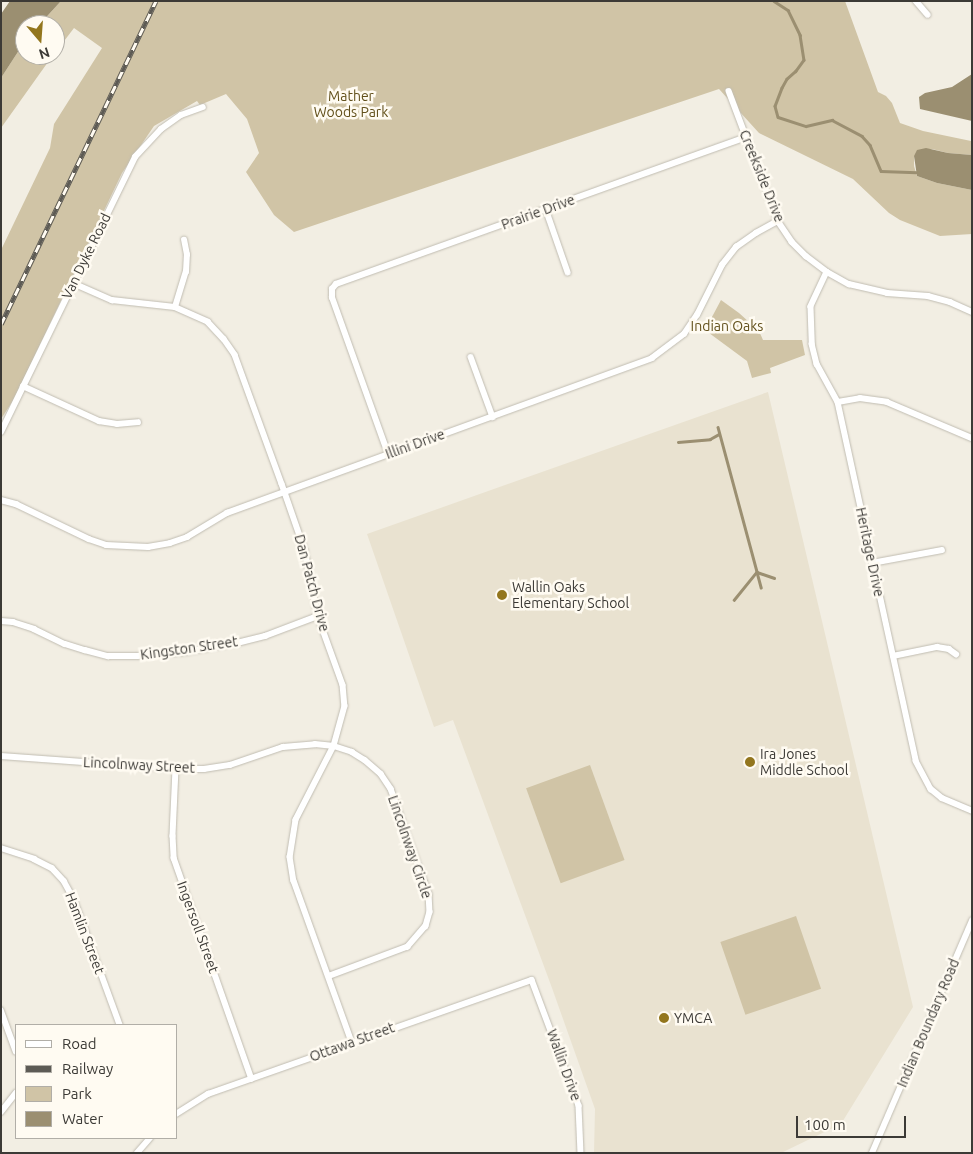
<!DOCTYPE html>
<html>
<head>
<meta charset="utf-8">
<style>
  body { margin:0 }
  #map { position:relative; width:973px; height:1154px; overflow:hidden; background:#f2eee3; font-family:Ubuntu,sans-serif }
  div>[style] { position:absolute }
  [style*='--x'] { left:calc(var(--x)*1px); top:calc(var(--y)*1px); width:calc(var(--w)*1px); rotate:calc(var(--a)*1deg) }
  .built>* { inset:0; background:#e9e2d0 }
  .green>* { inset:0; background:#d0c4a6; transform-origin:0 0 }
  .water>* { inset:0; background:#9b8f71 }
  .stream>* { height:2.5px; margin:-1.25px; padding:0 1.25px; transform-origin:1.25px; border-radius:1.25px; background:#9b8f71 }
  .roads { filter:drop-shadow(0 0 1px #c0bcb1) drop-shadow(0 0 1px #c0bcb1) }
  .minor>* { height:5.5px; margin:-2.75px; padding:0 2.75px; transform-origin:2.75px; border-radius:2.75px; background:#fff }
  .rail>* { height:4.5px; margin-top:-2.25px; transform-origin:0; background:repeating-linear-gradient(90deg,#fffbf2 0 8px,#5d5b55 0 16px); box-sizing:border-box; border-block:1px solid #5d5b55 }
  .dots>* { width:14px; height:14px; translate:-50% -50%; box-sizing:border-box; border:2px solid #fffbf2; border-radius:50% }
  span { translate:-50% -50%; white-space:nowrap; text-align:center; line-height:1.15; -webkit-text-stroke:5px #fffbf2; paint-order:stroke }
  .park-label { font-size:14px; color:#62501b }
  .street-label { font-size:14px; color:#3c3a36 }
  .poi-label { font-size:14px; color:#3c3a36 }
  .left { translate:0 -50%; text-align:left }
  .frame { position:absolute; inset:0; border:2px solid #3c3a36; pointer-events:none }
  .legend { position:absolute; left:15px; top:1024px; width:162px; height:115px; box-sizing:border-box; background:#fffbf2; border:1px solid #b1aea7; margin:0; padding:6px 9px; list-style:none; font-size:15px; color:#3c3a36 }
  .legend li { display:flex; align-items:center; gap:10px; height:25px }
  .legend b { width:25px; border:1px solid #b1aea7 }
  .north { position:absolute; left:15px; top:15px; width:50px; height:50px; box-sizing:border-box; background:#fffbf2; border:1px solid #b1aea7; border-radius:50%; rotate:162deg; font-size:14px; font-weight:700; line-height:20px; text-align:center; color:#3c3a36 }
  .north::after { content:''; display:block; margin:auto; width:18px; height:22px; background:#93761d; clip-path:polygon(50% 0,100% 100%,50% 72%,0 100%) }
  .scale { position:absolute; left:796px; top:1116px; width:110px; height:22px; box-sizing:border-box; border:2px solid #3c3a36; border-top:0; padding-left:6px; font-size:15px; line-height:18px; white-space:nowrap; color:#3c3a36; -webkit-text-stroke:4px #fffbf2; paint-order:stroke }
</style>
</head>
<body>
<div id="map">
  <div class="built">
    <div style="clip-path:polygon(768px 392px,913px 1007px,841px 1124px,781px 1153px,594px 1153px,595px 1109px,552px 988px,453px 720px,434px 727px,367px 534px)"></div>
  </div>
  <div class="green">
    <div style="clip-path:polygon(61px 1px,845px 1px,878px 92px,886px 96px,892px 103px,900px 123px,923px 131px,971px 141px,972px 155px,948px 153px,932px 149px,914px 156px,914px 166px,917px 176px,937px 183px,972px 190px,972px 234px,940px 236px,900px 220px,889px 213px,853px 179px,759px 133px,719px 89px,294px 232px,274px 215px,246px 172px,259px 153px,247px 119px,226px 94px,200px 105px,197px 101px,154px 126px,122px 173px,14px 399px,1px 419px,1px 250px,50px 148px,54px 124px,102px 48px,74px 28px,55px 53px,55px 25px,39px 25px)"></div>
    <div style="clip-path:polygon(25px 41px,25px 55px,53px 55px,1px 128px,1px 78px)"></div>
    <div style="clip-path:polygon(721px 300px,739px 313px,759px 331px,763px 340px,802px 340px,805px 355px,770px 368px,771px 373px,752px 378px,747px 361px,705px 330px)"></div>
    <div style="left:590px;top:765px;width:101px;height:68px;rotate:70deg"></div>
    <div style="left:796px;top:916px;width:77px;height:80px;rotate:71deg"></div>
  </div>
  <div class="water">
    <div style="clip-path:polygon(10px 1px,61px 1px,39px 25px,25px 25px,25px 41px,1px 78px,1px 14px)"></div>
    <div style="clip-path:polygon(972px 74px,972px 121px,920px 109px,919px 97px,925px 93px,952px 87px)"></div>
    <div style="clip-path:polygon(926px 148px,948px 153px,972px 155px,972px 190px,937px 183px,917px 176px,914px 156px,917px 150px)"></div>
  </div>
  <div class="stream">
    <div style="--x:774;--y:1;--w:17;--a:33"></div>
    <div style="--x:788;--y:10;--w:28;--a:64"></div>
    <div style="--x:800;--y:35;--w:25;--a:81"></div>
    <div style="--x:804;--y:60;--w:14;--a:126"></div>
    <div style="--x:796;--y:71;--w:12;--a:138"></div>
    <div style="--x:787;--y:79;--w:10;--a:119"></div>
    <div style="--x:782;--y:88;--w:19;--a:111"></div>
    <div style="--x:775;--y:106;--w:11;--a:75"></div>
    <div style="--x:778;--y:117;--w:29;--a:18"></div>
    <div style="--x:806;--y:126;--w:27;--a:-13"></div>
    <div style="--x:832;--y:120;--w:34;--a:28"></div>
    <div style="--x:862;--y:136;--w:12;--a:48"></div>
    <div style="--x:870;--y:145;--w:28;--a:67"></div>
    <div style="--x:881;--y:171;--w:35;--a:2"></div>
    <div style="--x:718;--y:427;--w:150;--a:74.9"></div>
    <div style="--x:757;--y:572;--w:36;--a:129"></div>
    <div style="--x:678;--y:442;--w:32;--a:-5"></div>
    <div style="--x:710;--y:439;--w:10;--a:-29"></div>
    <div style="--x:757;--y:572;--w:18;--a:19"></div>
    <div style="--x:757;--y:572;--w:16;--a:75"></div>
  </div>
  <div class="roads">
    <div class="minor">
      <div style="--x:916;--y:1;--w:18;--a:49"></div>
      <div style="--x:729;--y:91;--w:139;--a:69.3"></div>
      <div style="--x:778;--y:221;--w:25;--a:56"></div>
      <div style="--x:792;--y:242;--w:20;--a:45"></div>
      <div style="--x:806;--y:256;--w:26;--a:37"></div>
      <div style="--x:827;--y:272;--w:25;--a:29"></div>
      <div style="--x:849;--y:284;--w:39;--a:13"></div>
      <div style="--x:887;--y:293;--w:41;--a:4.2"></div>
      <div style="--x:928;--y:296;--w:23;--a:15"></div>
      <div style="--x:950;--y:302;--w:24;--a:24"></div>
      <div style="--x:546;--y:209;--w:67;--a:70.8"></div>
      <div style="--x:827;--y:272;--w:38;--a:115"></div>
      <div style="--x:811;--y:307;--w:37;--a:88"></div>
      <div style="--x:812;--y:344;--w:21;--a:76"></div>
      <div style="--x:817;--y:364;--w:43;--a:61.1"></div>
      <div style="--x:838;--y:402;--w:367;--a:77.7"></div>
      <div style="--x:916;--y:761;--w:32;--a:62"></div>
      <div style="--x:931;--y:789;--w:14;--a:39"></div>
      <div style="--x:942;--y:798;--w:33;--a:23"></div>
      <div style="--x:73;--y:283;--w:43;--a:23.6"></div>
      <div style="--x:112;--y:300;--w:63;--a:6.3"></div>
      <div style="--x:175;--y:307;--w:36;--a:24"></div>
      <div style="--x:208;--y:322;--w:23;--a:47"></div>
      <div style="--x:224;--y:339;--w:19;--a:55"></div>
      <div style="--x:235;--y:355;--w:137;--a:70"></div>
      <div style="--x:282;--y:484;--w:70;--a:70.8"></div>
      <div style="--x:305;--y:550;--w:67;--a:78.9"></div>
      <div style="--x:318;--y:616;--w:73;--a:70.1"></div>
      <div style="--x:343;--y:685;--w:21;--a:85"></div>
      <div style="--x:345;--y:706;--w:41;--a:105.4"></div>
      <div style="--x:334;--y:746;--w:83;--a:117.2"></div>
      <div style="--x:296;--y:820;--w:37;--a:99"></div>
      <div style="--x:290;--y:857;--w:24;--a:81"></div>
      <div style="--x:294;--y:881;--w:171;--a:70.2"></div>
      <div style="--x:175;--y:307;--w:37;--a:-73"></div>
      <div style="--x:186;--y:272;--w:17;--a:-87"></div>
      <div style="--x:187;--y:255;--w:15;--a:-101"></div>
      <div style="--x:471;--y:357;--w:64;--a:69.9"></div>
      <div style="--x:23;--y:386;--w:84;--a:24.7"></div>
      <div style="--x:99;--y:421;--w:18;--a:9"></div>
      <div style="--x:117;--y:424;--w:21;--a:-5"></div>
      <div style="--x:838;--y:402;--w:22;--a:-10"></div>
      <div style="--x:860;--y:398;--w:27;--a:8"></div>
      <div style="--x:887;--y:402;--w:92;--a:23"></div>
      <div style="--x:1;--y:432;--w:306;--a:-64"></div>
      <div style="--x:135;--y:157;--w:38;--a:-47"></div>
      <div style="--x:161;--y:129;--w:24;--a:-35"></div>
      <div style="--x:181;--y:115;--w:23;--a:-20"></div>
      <div style="--x:388;--y:454;--w:166;--a:-109.7"></div>
      <div style="--x:332;--y:298;--w:9;--a:-90"></div>
      <div style="--x:332;--y:289;--w:6;--a:-51"></div>
      <div style="--x:336;--y:284;--w:436;--a:-19.7"></div>
      <div style="--x:1;--y:500;--w:16;--a:15"></div>
      <div style="--x:16;--y:504;--w:81;--a:25.6"></div>
      <div style="--x:89;--y:539;--w:18;--a:19"></div>
      <div style="--x:106;--y:545;--w:42;--a:2.7"></div>
      <div style="--x:148;--y:547;--w:22;--a:-10"></div>
      <div style="--x:170;--y:543;--w:18;--a:-19"></div>
      <div style="--x:187;--y:537;--w:47;--a:-31"></div>
      <div style="--x:227;--y:513;--w:452;--a:-20"></div>
      <div style="--x:652;--y:358;--w:40;--a:-37"></div>
      <div style="--x:684;--y:334;--w:23;--a:-56"></div>
      <div style="--x:697;--y:315;--w:56;--a:-63.4"></div>
      <div style="--x:722;--y:265;--w:23;--a:-52"></div>
      <div style="--x:736;--y:247;--w:24;--a:-35"></div>
      <div style="--x:756;--y:233;--w:25;--a:-29"></div>
      <div style="--x:872;--y:563;--w:71;--a:-10.5"></div>
      <div style="--x:1;--y:621;--w:12;--a:5"></div>
      <div style="--x:13;--y:622;--w:22;--a:18"></div>
      <div style="--x:34;--y:629;--w:34;--a:26"></div>
      <div style="--x:65;--y:644;--w:21;--a:17"></div>
      <div style="--x:85;--y:650;--w:24;--a:15"></div>
      <div style="--x:108;--y:656;--w:29;--a:0"></div>
      <div style="--x:137;--y:656;--w:49;--a:-4.7"></div>
      <div style="--x:186;--y:652;--w:52;--a:-10"></div>
      <div style="--x:237;--y:643;--w:29;--a:-14"></div>
      <div style="--x:265;--y:636;--w:57;--a:-20.7"></div>
      <div style="--x:893;--y:656;--w:45;--a:-11.6"></div>
      <div style="--x:937;--y:647;--w:12;--a:9"></div>
      <div style="--x:949;--y:649;--w:9;--a:36"></div>
      <div style="--x:1;--y:756;--w:175;--a:4.2"></div>
      <div style="--x:176;--y:769;--w:28;--a:0"></div>
      <div style="--x:204;--y:769;--w:26;--a:-9"></div>
      <div style="--x:230;--y:765;--w:56;--a:-18.8"></div>
      <div style="--x:283;--y:747;--w:32;--a:-5"></div>
      <div style="--x:315;--y:744;--w:19;--a:6"></div>
      <div style="--x:334;--y:746;--w:19;--a:18"></div>
      <div style="--x:352;--y:752;--w:15;--a:32"></div>
      <div style="--x:365;--y:760;--w:21;--a:41"></div>
      <div style="--x:381;--y:774;--w:18;--a:56"></div>
      <div style="--x:391;--y:789;--w:112;--a:70.1"></div>
      <div style="--x:429;--y:894;--w:18;--a:87"></div>
      <div style="--x:430;--y:912;--w:15;--a:106"></div>
      <div style="--x:426;--y:926;--w:28;--a:131"></div>
      <div style="--x:408;--y:947;--w:83;--a:159.6"></div>
      <div style="--x:176;--y:769;--w:67;--a:92.6"></div>
      <div style="--x:173;--y:836;--w:22;--a:87"></div>
      <div style="--x:174;--y:858;--w:234;--a:70.6"></div>
      <div style="--x:1;--y:848;--w:35;--a:18"></div>
      <div style="--x:34;--y:859;--w:20;--a:27"></div>
      <div style="--x:52;--y:868;--w:18;--a:47"></div>
      <div style="--x:64;--y:881;--w:21;--a:61"></div>
      <div style="--x:74;--y:899;--w:134;--a:69.9"></div>
      <div style="--x:1;--y:1010;--w:44;--a:69.9"></div>
      <div style="--x:1;--y:1112;--w:24;--a:-52"></div>
      <div style="--x:176;--y:1114;--w:38;--a:-32"></div>
      <div style="--x:208;--y:1094;--w:343;--a:-19.4"></div>
      <div style="--x:532;--y:980;--w:134;--a:69.5"></div>
      <div style="--x:579;--y:1106;--w:47;--a:87.6"></div>
      <div style="--x:137;--y:1153;--w:20;--a:-49"></div>
      <div style="--x:872;--y:1153;--w:253;--a:-66.7"></div>
    </div>
  </div>
  <div class="rail">
    <div style="--x:1;--y:324;--w:358;--a:-64.4"></div>
  </div>
  <div class="dots">
    <div style="left:502px;top:595px;background:#93761d"></div>
    <div style="left:750px;top:762px;background:#93761d"></div>
    <div style="left:664px;top:1018px;background:#93761d"></div>
  </div>
  <div class="park-label">
    <span style="left:351px;top:104px">Mather<br>Woods Park</span>
    <span style="left:727px;top:326px">Indian Oaks</span>
  </div>
  <div class="street-label">
    <span style="left:762px;top:176px;rotate:68deg">Creekside Drive</span>
    <span style="left:538px;top:212px;rotate:-20deg">Prairie Drive</span>
    <span style="left:86px;top:256px;rotate:-64deg">Van Dyke Road</span>
    <span style="left:415px;top:444px;rotate:-20deg">Illini Drive</span>
    <span style="left:870px;top:552px;rotate:78deg">Heritage Drive</span>
    <span style="left:312px;top:583px;rotate:75deg">Dan Patch Drive</span>
    <span style="left:189px;top:648px;rotate:-8deg">Kingston Street</span>
    <span style="left:139px;top:765px;rotate:3deg">Lincolnway Street</span>
    <span style="left:410px;top:847px;rotate:71deg">Lincolnway Circle</span>
    <span style="left:198px;top:927px;rotate:70deg">Ingersoll Street</span>
    <span style="left:85px;top:933px;rotate:69deg">Hamlin Street</span>
    <span style="left:928px;top:1023px;rotate:-67deg">Indian Boundary Road</span>
    <span style="left:352px;top:1042px;rotate:-20deg">Ottawa Street</span>
    <span style="left:564px;top:1065px;rotate:70deg">Wallin Drive</span>
  </div>
  <div class="poi-label">
    <span class="left" style="left:512px;top:595px">Wallin Oaks<br>Elementary School</span>
    <span class="left" style="left:760px;top:762px">Ira Jones<br>Middle School</span>
    <span class="left" style="left:674px;top:1018px">YMCA</span>
  </div>
  <div class="frame"></div>
  <ul class="legend">
  <li><b style="height:6px;background:#fff"></b>Road</li>
  <li><b style="height:6px;background:#5d5b55"></b>Railway</li>
  <li><b style="height:14px;background:#d0c4a6"></b>Park</li>
  <li><b style="height:14px;background:#9b8f71"></b>Water</li>
  </ul>
  <div class="north">N</div>
  <div class="scale">100 m</div>
</div>
</body>
</html>
